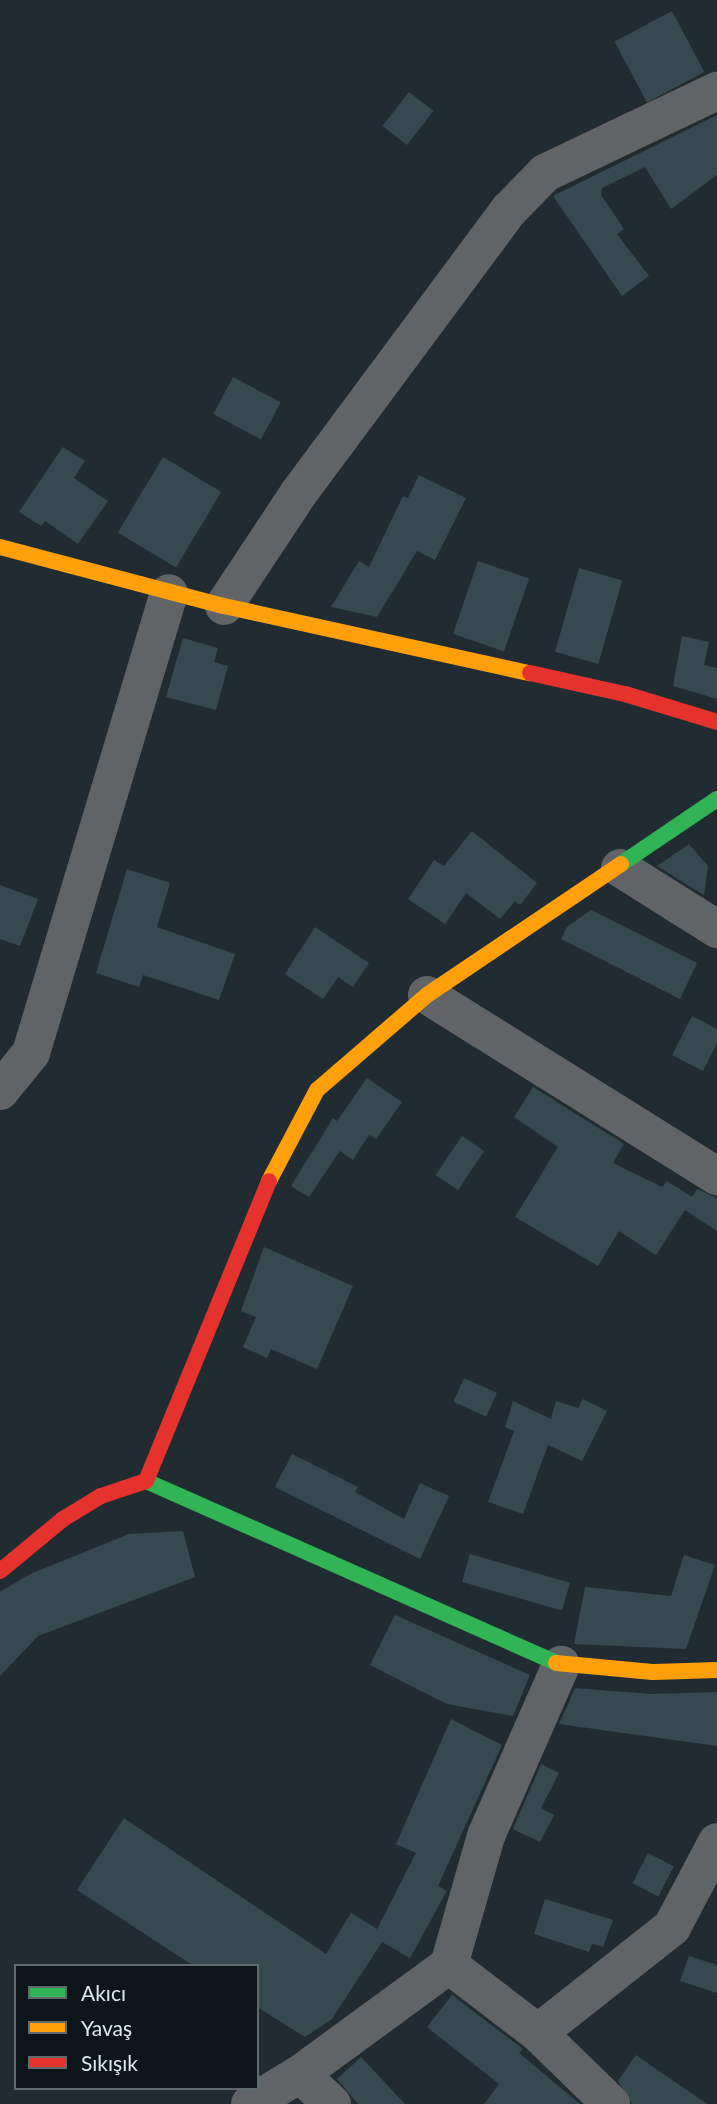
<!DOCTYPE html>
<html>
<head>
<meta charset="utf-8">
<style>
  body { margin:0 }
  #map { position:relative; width:717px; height:2104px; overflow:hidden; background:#212c32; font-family:Lato,sans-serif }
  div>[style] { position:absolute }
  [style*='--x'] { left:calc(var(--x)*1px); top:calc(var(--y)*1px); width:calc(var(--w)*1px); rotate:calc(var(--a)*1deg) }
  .building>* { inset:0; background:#364850; transform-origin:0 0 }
  .street>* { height:38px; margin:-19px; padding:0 19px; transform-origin:19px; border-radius:19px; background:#606466 }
  .fast>* { height:16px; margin:-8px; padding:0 8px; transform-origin:8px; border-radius:8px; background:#30b455 }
  .slow>* { height:16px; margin:-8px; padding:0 8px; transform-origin:8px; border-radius:8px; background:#ff9f0a }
  .jam>* { height:16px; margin:-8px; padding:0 8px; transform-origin:8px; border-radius:8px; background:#e5322d }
  span { translate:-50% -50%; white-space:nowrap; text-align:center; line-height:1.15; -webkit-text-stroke:7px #0c1519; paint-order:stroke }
  .legend { position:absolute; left:14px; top:1964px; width:245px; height:126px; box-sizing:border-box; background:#0c1519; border:2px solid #5f696e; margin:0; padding:9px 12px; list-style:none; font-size:21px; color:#dce8ee }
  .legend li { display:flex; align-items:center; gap:14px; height:35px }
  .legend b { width:35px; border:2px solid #5f696e }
</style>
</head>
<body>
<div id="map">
  <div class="building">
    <div style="left:672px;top:11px;width:69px;height:65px;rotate:62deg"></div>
    <div style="left:409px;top:92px;width:31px;height:43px;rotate:38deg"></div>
    <div style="clip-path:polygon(717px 115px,717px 175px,671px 209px,645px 167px,602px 188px,601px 195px,624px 229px,617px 234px,649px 276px,622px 296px,553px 196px)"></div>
    <div style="left:233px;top:377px;width:54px;height:42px;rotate:28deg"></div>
    <div style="clip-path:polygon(63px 447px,85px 461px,74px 478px,108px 501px,78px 544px,45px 521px,41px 526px,19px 512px)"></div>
    <div style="left:163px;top:457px;width:68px;height:88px;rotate:31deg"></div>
    <div style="clip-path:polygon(419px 475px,466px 498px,435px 560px,417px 551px,377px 617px,331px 607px,359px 561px,369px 567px,403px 496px,408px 498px)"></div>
    <div style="left:478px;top:561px;width:54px;height:77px;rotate:19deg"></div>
    <div style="left:579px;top:568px;width:45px;height:87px;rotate:16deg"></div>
    <div style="clip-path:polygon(682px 636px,709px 642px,704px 665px,717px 668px,717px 699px,673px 686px)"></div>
    <div style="clip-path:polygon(183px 638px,218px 648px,214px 662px,228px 666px,216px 710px,166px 697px)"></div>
    <div style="clip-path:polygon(472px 831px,537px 883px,520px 905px,515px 901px,500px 919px,466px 893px,445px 924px,408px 899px,434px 860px,444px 866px)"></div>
    <div style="clip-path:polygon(689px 844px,708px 866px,704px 895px,657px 866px)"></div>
    <div style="clip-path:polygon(127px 869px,170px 883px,157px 927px,235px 954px,219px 1000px,143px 975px,139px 987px,96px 973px)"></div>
    <div style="clip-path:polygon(0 885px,38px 899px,20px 946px,0 939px)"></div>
    <div style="clip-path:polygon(591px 910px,697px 963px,680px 999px,561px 939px,567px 927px)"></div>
    <div style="clip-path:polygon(315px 927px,369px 963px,353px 987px,338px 977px,323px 999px,285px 974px)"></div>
    <div style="clip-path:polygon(692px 1016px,717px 1029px,717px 1043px,703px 1071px,672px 1055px)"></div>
    <div style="clip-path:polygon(367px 1078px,402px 1102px,376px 1139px,369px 1135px,353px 1160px,340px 1151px,309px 1197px,291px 1186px,333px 1118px,337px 1121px)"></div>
    <div style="clip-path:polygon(533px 1087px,624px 1144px,613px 1163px,662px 1187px,667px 1181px,692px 1197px,697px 1189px,717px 1198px,717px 1231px,685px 1210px,656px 1255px,619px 1231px,598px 1266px,515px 1217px,558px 1147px,514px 1117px)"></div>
    <div style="left:462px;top:1136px;width:27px;height:47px;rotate:34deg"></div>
    <div style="clip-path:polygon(264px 1247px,353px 1286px,317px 1369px,271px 1349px,267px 1358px,243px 1347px,256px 1317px,241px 1311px)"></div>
    <div style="left:464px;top:1378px;width:36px;height:26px;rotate:24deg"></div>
    <div style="clip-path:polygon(583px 1399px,607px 1411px,582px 1461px,548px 1445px,523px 1514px,488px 1502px,514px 1431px,505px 1427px,513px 1401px,551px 1419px,556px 1401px,578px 1408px)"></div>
    <div style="clip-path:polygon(292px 1454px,358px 1487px,355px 1492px,404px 1519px,420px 1483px,449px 1496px,420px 1559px,275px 1487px)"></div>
    <div style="clip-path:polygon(183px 1531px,195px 1577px,38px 1636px,0 1676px,0 1592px,30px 1574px,129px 1534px)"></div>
    <div style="left:470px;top:1554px;width:104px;height:29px;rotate:16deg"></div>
    <div style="clip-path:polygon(684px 1555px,715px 1565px,686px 1649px,574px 1644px,585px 1587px,671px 1596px)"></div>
    <div style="clip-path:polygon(395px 1615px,530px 1675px,513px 1716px,447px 1704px,370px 1665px)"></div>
    <div style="clip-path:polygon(575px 1688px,651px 1694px,717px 1692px,717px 1746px,559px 1724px)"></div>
    <div style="clip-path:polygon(451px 1719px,502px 1745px,438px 1886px,447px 1891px,410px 1958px,382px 1942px,332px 2019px,305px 2037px,257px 2007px,257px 1966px,194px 1966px,77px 1890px,124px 1818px,326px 1954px,351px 1913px,377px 1929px,416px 1853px,396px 1844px)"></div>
    <div style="clip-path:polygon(541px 1764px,559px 1773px,541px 1808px,554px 1815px,540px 1842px,513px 1829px)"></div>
    <div style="left:648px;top:1853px;width:29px;height:34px;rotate:27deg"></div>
    <div style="clip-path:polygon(545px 1899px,613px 1920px,603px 1947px,592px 1944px,589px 1952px,534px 1934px)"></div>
    <div style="clip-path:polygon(689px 1956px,717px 1965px,717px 1993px,680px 1981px)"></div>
    <div style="clip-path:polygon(452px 1995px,523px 2049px,519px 2053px,580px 2104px,484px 2104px,499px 2084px,427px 2027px)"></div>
    <div style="clip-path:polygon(636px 2055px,707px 2104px,632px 2104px,618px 2081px)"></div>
    <div style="clip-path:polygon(361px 2057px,405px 2104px,358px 2104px,337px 2079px)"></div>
  </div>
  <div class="street">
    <div style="--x:224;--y:606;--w:134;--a:-56.5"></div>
    <div style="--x:298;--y:494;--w:355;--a:-53.4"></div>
    <div style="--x:510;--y:209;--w:50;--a:-45.8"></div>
    <div style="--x:545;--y:173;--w:191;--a:-25.5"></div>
    <div style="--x:620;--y:868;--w:115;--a:32.2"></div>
    <div style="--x:427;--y:995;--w:342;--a:32"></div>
    <div style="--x:0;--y:1091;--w:49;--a:-50.8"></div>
    <div style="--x:31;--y:1053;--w:480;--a:-73.3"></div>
    <div style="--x:449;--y:1965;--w:112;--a:37.4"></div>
    <div style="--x:538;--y:2033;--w:102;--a:44.2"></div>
    <div style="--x:538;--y:2033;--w:171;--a:-38.3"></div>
    <div style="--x:672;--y:1927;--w:96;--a:-62.1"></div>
    <div style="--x:300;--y:2074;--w:44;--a:43.2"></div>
    <div style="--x:250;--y:2104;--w:58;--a:-31"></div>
    <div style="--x:300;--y:2074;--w:185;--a:-36.2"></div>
    <div style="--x:449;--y:1965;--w:134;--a:-74"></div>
    <div style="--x:486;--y:1836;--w:187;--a:-66.3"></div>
  </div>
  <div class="fast">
    <div style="--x:621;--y:864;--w:116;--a:-34.1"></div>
    <div style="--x:146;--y:1481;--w:449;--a:23.9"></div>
  </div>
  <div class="slow">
    <div style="--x:0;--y:547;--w:232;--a:14.8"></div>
    <div style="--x:224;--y:606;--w:313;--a:12.4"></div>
    <div style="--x:269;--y:1181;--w:103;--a:-62.2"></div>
    <div style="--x:317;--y:1090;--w:145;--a:-40.8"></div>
    <div style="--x:427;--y:995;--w:234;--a:-34"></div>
    <div style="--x:556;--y:1663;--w:97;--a:5.3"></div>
    <div style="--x:653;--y:1672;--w:64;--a:-1.8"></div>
  </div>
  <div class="jam">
    <div style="--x:530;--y:673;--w:97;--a:12.5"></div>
    <div style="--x:625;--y:694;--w:96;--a:16.9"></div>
    <div style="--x:0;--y:1571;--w:82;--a:-39.5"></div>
    <div style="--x:63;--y:1519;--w:44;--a:-31.2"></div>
    <div style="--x:101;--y:1496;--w:47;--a:-18.4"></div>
    <div style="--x:146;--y:1481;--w:324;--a:-67.7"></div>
  </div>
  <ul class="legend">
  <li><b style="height:9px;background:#30b455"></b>Akıcı</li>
  <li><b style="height:9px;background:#ff9f0a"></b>Yavaş</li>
  <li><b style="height:9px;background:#e5322d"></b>Sıkışık</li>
  </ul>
</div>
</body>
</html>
